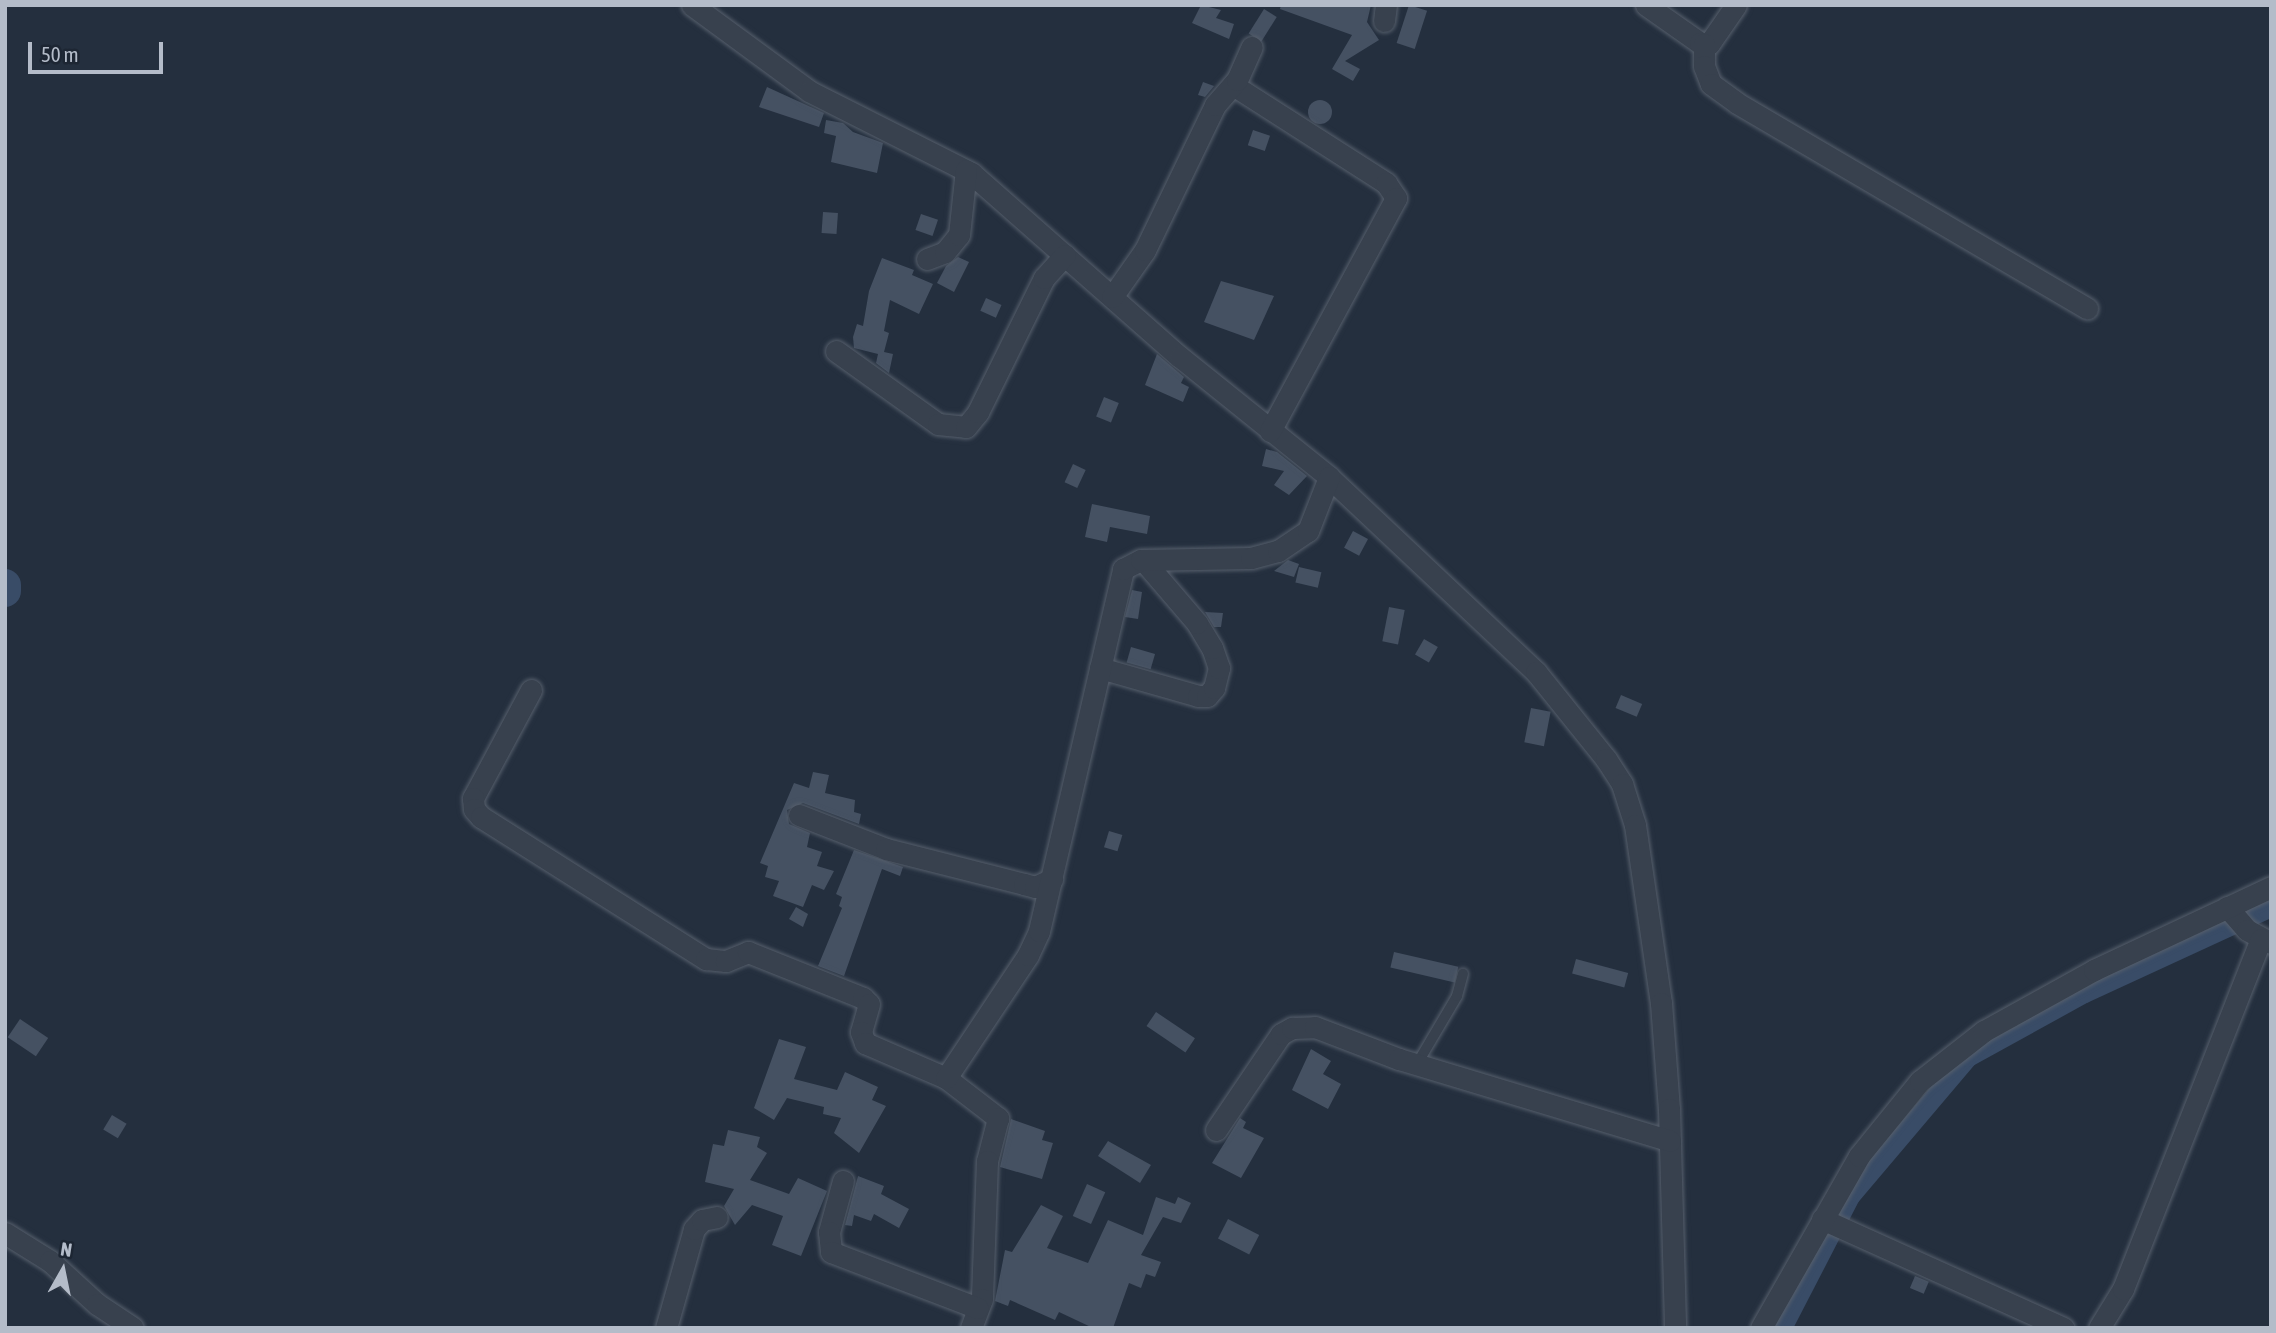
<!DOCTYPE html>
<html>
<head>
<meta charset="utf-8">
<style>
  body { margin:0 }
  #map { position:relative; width:2276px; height:1333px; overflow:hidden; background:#242f3e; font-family:"Asap Condensed",sans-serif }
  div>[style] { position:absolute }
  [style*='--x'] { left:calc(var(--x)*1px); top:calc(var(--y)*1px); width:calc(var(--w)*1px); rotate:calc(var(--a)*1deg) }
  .canal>* { height:19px; margin:-9.5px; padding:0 9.5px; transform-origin:9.5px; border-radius:9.5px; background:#394c67 }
  .river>* { height:32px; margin:-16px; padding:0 16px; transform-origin:16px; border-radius:16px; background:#394c67 }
  .building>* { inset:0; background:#455162; transform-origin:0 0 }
  .round { border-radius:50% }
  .roads { filter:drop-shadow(0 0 2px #565f6c) drop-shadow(0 0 2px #565f6c) }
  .service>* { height:10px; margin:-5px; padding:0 5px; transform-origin:5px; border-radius:5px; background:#38414e }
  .minor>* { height:21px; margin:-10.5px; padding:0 10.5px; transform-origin:10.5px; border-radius:10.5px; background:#38414e }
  span { translate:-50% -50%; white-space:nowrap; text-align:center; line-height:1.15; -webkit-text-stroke:5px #1d2633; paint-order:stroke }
  .frame { position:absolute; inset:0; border:7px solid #b4bcc9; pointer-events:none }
  .north { position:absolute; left:28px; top:1235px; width:70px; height:70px; -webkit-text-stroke:5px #1d2633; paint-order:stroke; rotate:9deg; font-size:19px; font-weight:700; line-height:28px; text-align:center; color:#b4bcc9 }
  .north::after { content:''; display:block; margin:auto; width:24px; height:32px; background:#b4bcc9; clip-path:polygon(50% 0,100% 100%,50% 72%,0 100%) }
  .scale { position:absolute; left:28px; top:42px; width:135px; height:32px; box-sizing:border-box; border:4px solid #b4bcc9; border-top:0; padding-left:9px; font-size:21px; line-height:24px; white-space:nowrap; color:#b4bcc9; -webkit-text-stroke:5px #1d2633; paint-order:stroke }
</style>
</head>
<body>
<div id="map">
  <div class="canal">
    <div style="--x:1782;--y:1328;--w:148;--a:-62.7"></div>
    <div style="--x:1850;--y:1196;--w:182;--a:-49.7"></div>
    <div style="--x:1968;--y:1057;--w:132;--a:-28.9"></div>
    <div style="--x:2084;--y:993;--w:206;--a:-24.7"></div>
  </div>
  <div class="river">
    <div style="--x:5;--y:585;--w:6;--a:90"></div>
  </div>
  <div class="building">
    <div style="clip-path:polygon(1201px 5px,1221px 10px,1216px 18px,1234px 24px,1229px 39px,1192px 23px)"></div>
    <div style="clip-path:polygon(1281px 5px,1371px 5px,1367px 22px,1379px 40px,1345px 61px,1360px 69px,1353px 81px,1332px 69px,1352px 35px,1280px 9px)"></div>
    <div style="left:1409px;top:5px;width:19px;height:40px;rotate:18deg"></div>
    <div style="left:1264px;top:9px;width:15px;height:29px;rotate:32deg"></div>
    <div style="clip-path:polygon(1203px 82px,1214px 86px,1205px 97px,1198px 95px)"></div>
    <div style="clip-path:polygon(767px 87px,824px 113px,819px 127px,759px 107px)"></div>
    <div class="round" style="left:1308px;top:100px;width:24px;height:24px"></div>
    <div style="clip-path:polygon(826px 120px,843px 123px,853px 132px,883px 143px,877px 173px,831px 162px,836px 136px,824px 133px)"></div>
    <div style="left:1253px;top:130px;width:18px;height:16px;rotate:19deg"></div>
    <div style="left:823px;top:212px;width:15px;height:21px;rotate:4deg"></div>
    <div style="left:921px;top:214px;width:18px;height:17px;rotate:19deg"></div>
    <div style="clip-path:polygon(958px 257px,969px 262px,954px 292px,937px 283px,946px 266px)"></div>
    <div style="clip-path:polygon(882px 258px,914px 270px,912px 275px,933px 284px,919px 314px,890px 300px,884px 331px,889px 333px,884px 352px,893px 354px,889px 373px,876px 363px,878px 354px,854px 348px,853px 337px,857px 324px,863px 326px,869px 291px)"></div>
    <div style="clip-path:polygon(1221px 281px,1274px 296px,1254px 340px,1204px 322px)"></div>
    <div style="left:986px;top:298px;width:17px;height:14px;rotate:24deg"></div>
    <div style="clip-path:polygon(1157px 354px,1184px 377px,1181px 383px,1189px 387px,1183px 402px,1145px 385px)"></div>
    <div style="left:1104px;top:397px;width:16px;height:21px;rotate:22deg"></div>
    <div style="clip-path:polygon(1266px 449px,1277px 452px,1307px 476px,1289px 495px,1274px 485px,1284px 471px,1262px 466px)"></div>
    <div style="left:1073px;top:464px;width:14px;height:20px;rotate:25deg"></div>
    <div style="clip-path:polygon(1092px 504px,1150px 516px,1147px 534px,1110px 527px,1107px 542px,1085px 537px)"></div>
    <div style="left:1353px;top:531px;width:17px;height:19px;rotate:28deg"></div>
    <div style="clip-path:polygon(1288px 560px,1299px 564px,1294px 577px,1274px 571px)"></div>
    <div style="left:1299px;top:567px;width:23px;height:16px;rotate:13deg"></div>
    <div style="clip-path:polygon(1132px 590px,1142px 592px,1138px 619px,1125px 617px)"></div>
    <div style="left:1389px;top:607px;width:16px;height:35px;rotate:11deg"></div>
    <div style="clip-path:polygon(1205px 612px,1223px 613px,1221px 627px,1214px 627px)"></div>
    <div style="left:1424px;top:639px;width:16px;height:18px;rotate:30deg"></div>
    <div style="left:1131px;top:647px;width:25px;height:16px;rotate:16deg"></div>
    <div style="left:1621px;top:695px;width:23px;height:14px;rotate:23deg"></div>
    <div style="left:1531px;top:708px;width:20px;height:35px;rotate:11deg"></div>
    <div style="clip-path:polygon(813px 772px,829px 775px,825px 793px,855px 800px,854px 812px,861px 814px,859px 824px,803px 803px,787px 810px,789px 824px,810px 833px,807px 847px,822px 852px,817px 866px,834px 871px,824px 890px,812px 885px,803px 907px,773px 896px,779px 881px,765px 877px,768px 866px,760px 863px,794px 783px,809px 788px)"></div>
    <div style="left:1109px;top:831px;width:14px;height:17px;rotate:17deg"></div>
    <div style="clip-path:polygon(854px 850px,903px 867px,900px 876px,882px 869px,844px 976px,818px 966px,842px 908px,839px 906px,842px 897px,836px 894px)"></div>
    <div style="clip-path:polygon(796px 907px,808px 914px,803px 927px,789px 919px)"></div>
    <div style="left:1394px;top:952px;width:66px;height:16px;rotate:13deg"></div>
    <div style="left:1576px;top:959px;width:54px;height:15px;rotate:15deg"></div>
    <div style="left:1156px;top:1012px;width:47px;height:17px;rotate:34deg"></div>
    <div style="left:20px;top:1019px;width:34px;height:22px;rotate:34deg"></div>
    <div style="clip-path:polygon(779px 1039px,806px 1047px,794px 1079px,837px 1090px,845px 1072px,878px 1087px,872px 1100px,886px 1106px,859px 1153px,834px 1133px,841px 1118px,823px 1114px,824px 1107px,787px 1098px,774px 1120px,754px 1108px)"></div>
    <div style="clip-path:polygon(1311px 1049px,1331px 1061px,1323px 1074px,1341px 1084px,1328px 1109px,1292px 1090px)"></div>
    <div style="left:112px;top:1115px;width:17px;height:17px;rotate:31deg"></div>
    <div style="clip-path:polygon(1240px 1118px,1246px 1122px,1243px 1128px,1264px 1138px,1241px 1178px,1212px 1163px)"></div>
    <div style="clip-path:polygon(1011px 1119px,1045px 1131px,1042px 1140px,1053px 1143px,1042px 1179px,1000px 1167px)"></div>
    <div style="clip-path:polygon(728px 1130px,760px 1137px,757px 1147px,767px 1153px,750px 1180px,789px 1194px,798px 1178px,827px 1191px,801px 1256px,772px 1245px,783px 1216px,752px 1205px,735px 1225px,724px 1206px,734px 1189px,705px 1182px,713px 1144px,724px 1146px)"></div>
    <div style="clip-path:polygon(1108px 1141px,1151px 1165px,1140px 1183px,1098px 1156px)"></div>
    <div style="clip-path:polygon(858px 1176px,884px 1186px,881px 1194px,909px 1209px,899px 1228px,874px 1214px,871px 1221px,854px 1215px,852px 1226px,845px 1225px)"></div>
    <div style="left:1087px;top:1184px;width:20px;height:35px;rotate:24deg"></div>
    <div style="clip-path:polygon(1156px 1197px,1175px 1204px,1178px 1197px,1191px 1203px,1181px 1223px,1163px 1217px,1141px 1255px,1161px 1262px,1155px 1277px,1146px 1274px,1141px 1288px,1129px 1283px,1113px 1328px,1093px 1328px,1059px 1312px,1055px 1320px,1010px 1300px,1008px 1306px,995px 1301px,1005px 1250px,1012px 1252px,1041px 1205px,1063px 1216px,1047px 1248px,1088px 1263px,1108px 1220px,1143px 1235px)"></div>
    <div style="left:1228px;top:1219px;width:35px;height:22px;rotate:27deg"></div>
    <div style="left:1915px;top:1276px;width:15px;height:13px;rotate:23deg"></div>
  </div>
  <div class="roads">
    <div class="service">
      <div style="--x:1417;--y:1064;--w:79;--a:-59.5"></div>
      <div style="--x:1457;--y:996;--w:23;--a:-75"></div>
    </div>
    <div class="minor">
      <div style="--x:692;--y:5;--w:145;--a:36.3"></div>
      <div style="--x:809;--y:91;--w:182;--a:26.8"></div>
      <div style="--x:971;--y:173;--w:278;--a:41.4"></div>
      <div style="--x:1180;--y:357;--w:191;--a:38.8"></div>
      <div style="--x:1329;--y:477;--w:284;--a:43.3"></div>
      <div style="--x:1536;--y:672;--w:112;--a:51.2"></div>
      <div style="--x:1606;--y:759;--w:30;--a:57"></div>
      <div style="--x:1622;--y:784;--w:43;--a:72.4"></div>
      <div style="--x:1635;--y:825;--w:180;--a:81.7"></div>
      <div style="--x:1661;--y:1003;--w:106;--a:85.7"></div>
      <div style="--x:1669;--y:1109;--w:219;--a:88.4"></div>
      <div style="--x:1646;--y:5;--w:66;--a:35.1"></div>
      <div style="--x:1700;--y:43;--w:9;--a:6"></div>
      <div style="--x:1709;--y:44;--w:47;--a:-55.3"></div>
      <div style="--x:1384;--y:21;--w:16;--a:-83"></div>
      <div style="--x:1704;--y:44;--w:22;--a:90"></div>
      <div style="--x:1704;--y:66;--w:19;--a:69"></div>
      <div style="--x:1711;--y:84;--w:32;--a:36"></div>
      <div style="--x:1737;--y:103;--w:406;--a:30.4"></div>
      <div style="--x:1233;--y:85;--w:182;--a:32.6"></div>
      <div style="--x:1386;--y:183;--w:18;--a:56"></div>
      <div style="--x:1396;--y:198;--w:265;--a:118.4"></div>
      <div style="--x:927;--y:259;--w:19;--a:-21"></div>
      <div style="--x:945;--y:252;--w:22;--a:-51"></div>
      <div style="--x:959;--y:235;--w:65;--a:-83.9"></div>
      <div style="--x:1112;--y:297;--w:57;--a:-54.9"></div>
      <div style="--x:1145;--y:250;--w:161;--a:-64.2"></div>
      <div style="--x:1215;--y:105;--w:33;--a:-49"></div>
      <div style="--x:1237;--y:80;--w:36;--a:-66"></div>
      <div style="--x:836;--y:351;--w:125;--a:35.6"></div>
      <div style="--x:938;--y:424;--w:28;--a:6"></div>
      <div style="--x:966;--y:427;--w:19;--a:-51"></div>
      <div style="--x:978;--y:412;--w:149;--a:-63.8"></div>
      <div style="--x:1044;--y:278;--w:31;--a:-48"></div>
      <div style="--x:1100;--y:668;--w:102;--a:15.9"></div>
      <div style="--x:1198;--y:696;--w:9;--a:0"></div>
      <div style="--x:1207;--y:696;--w:11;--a:-49"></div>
      <div style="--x:1214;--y:688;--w:21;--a:-76"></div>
      <div style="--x:1219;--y:668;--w:21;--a:-109"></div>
      <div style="--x:1212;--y:648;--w:29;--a:-121"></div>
      <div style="--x:1197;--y:623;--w:83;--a:-130.6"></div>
      <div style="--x:531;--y:690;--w:123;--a:118.2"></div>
      <div style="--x:473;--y:798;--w:11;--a:85"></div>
      <div style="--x:474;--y:809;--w:11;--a:49"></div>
      <div style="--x:481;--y:817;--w:266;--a:32.3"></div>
      <div style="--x:706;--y:959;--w:20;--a:6"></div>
      <div style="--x:726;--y:961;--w:24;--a:-22"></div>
      <div style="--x:748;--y:952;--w:124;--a:21.8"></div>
      <div style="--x:863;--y:998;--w:8;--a:45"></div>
      <div style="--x:869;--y:1004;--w:29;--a:106"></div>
      <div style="--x:861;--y:1032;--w:12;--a:70"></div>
      <div style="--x:865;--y:1043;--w:88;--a:23.4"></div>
      <div style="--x:946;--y:1078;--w:66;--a:37.6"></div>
      <div style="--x:998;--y:1118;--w:44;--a:104.3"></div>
      <div style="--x:987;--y:1161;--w:138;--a:92.1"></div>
      <div style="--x:982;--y:1299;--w:31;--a:111"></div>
      <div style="--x:799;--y:815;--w:93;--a:21.3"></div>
      <div style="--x:886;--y:849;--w:142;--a:14.2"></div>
      <div style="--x:1024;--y:884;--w:11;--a:15"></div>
      <div style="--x:1035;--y:887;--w:19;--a:-25"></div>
      <div style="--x:2227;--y:907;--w:30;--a:49"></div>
      <div style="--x:2247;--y:930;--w:27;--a:28"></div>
      <div style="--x:946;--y:1078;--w:148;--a:-56.3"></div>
      <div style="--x:1028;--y:955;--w:26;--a:-65"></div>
      <div style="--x:1039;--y:931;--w:372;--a:-76.9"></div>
      <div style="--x:1123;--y:569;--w:20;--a:-27"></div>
      <div style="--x:1141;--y:560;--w:110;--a:-1"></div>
      <div style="--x:1251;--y:558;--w:28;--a:-15"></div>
      <div style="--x:1278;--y:551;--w:36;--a:-34"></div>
      <div style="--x:1308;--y:531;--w:58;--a:-68.7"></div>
      <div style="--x:1216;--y:1130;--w:116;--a:-55.9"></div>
      <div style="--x:1281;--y:1034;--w:13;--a:-29"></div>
      <div style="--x:1292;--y:1028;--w:23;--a:-2"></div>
      <div style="--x:1315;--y:1027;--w:90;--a:20.9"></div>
      <div style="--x:1399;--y:1059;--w:283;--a:16.8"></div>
      <div style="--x:843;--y:1181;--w:53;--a:105.4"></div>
      <div style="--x:829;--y:1232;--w:20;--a:84"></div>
      <div style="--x:831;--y:1252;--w:157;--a:20.9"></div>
      <div style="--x:1822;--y:1219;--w:265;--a:24.3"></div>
      <div style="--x:5;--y:1233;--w:53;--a:31.9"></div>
      <div style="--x:50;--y:1261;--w:64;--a:42.5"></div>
      <div style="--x:97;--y:1304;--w:43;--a:33.7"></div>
      <div style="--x:666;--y:1328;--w:103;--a:-74.2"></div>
      <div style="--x:694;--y:1229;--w:12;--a:-48"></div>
      <div style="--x:702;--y:1220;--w:15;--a:-11"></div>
      <div style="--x:1761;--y:1328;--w:198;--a:-60.3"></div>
      <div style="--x:1859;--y:1156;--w:97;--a:-50.9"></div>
      <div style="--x:1920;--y:1081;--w:81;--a:-38"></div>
      <div style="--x:1984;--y:1031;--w:126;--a:-29"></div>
      <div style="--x:2094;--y:970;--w:195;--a:-25.1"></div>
      <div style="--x:2099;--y:1328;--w:46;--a:-58.4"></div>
      <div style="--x:2123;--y:1289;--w:376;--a:-68.5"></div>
    </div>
  </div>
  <div class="frame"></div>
  <div class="north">N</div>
  <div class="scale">50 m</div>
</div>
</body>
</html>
